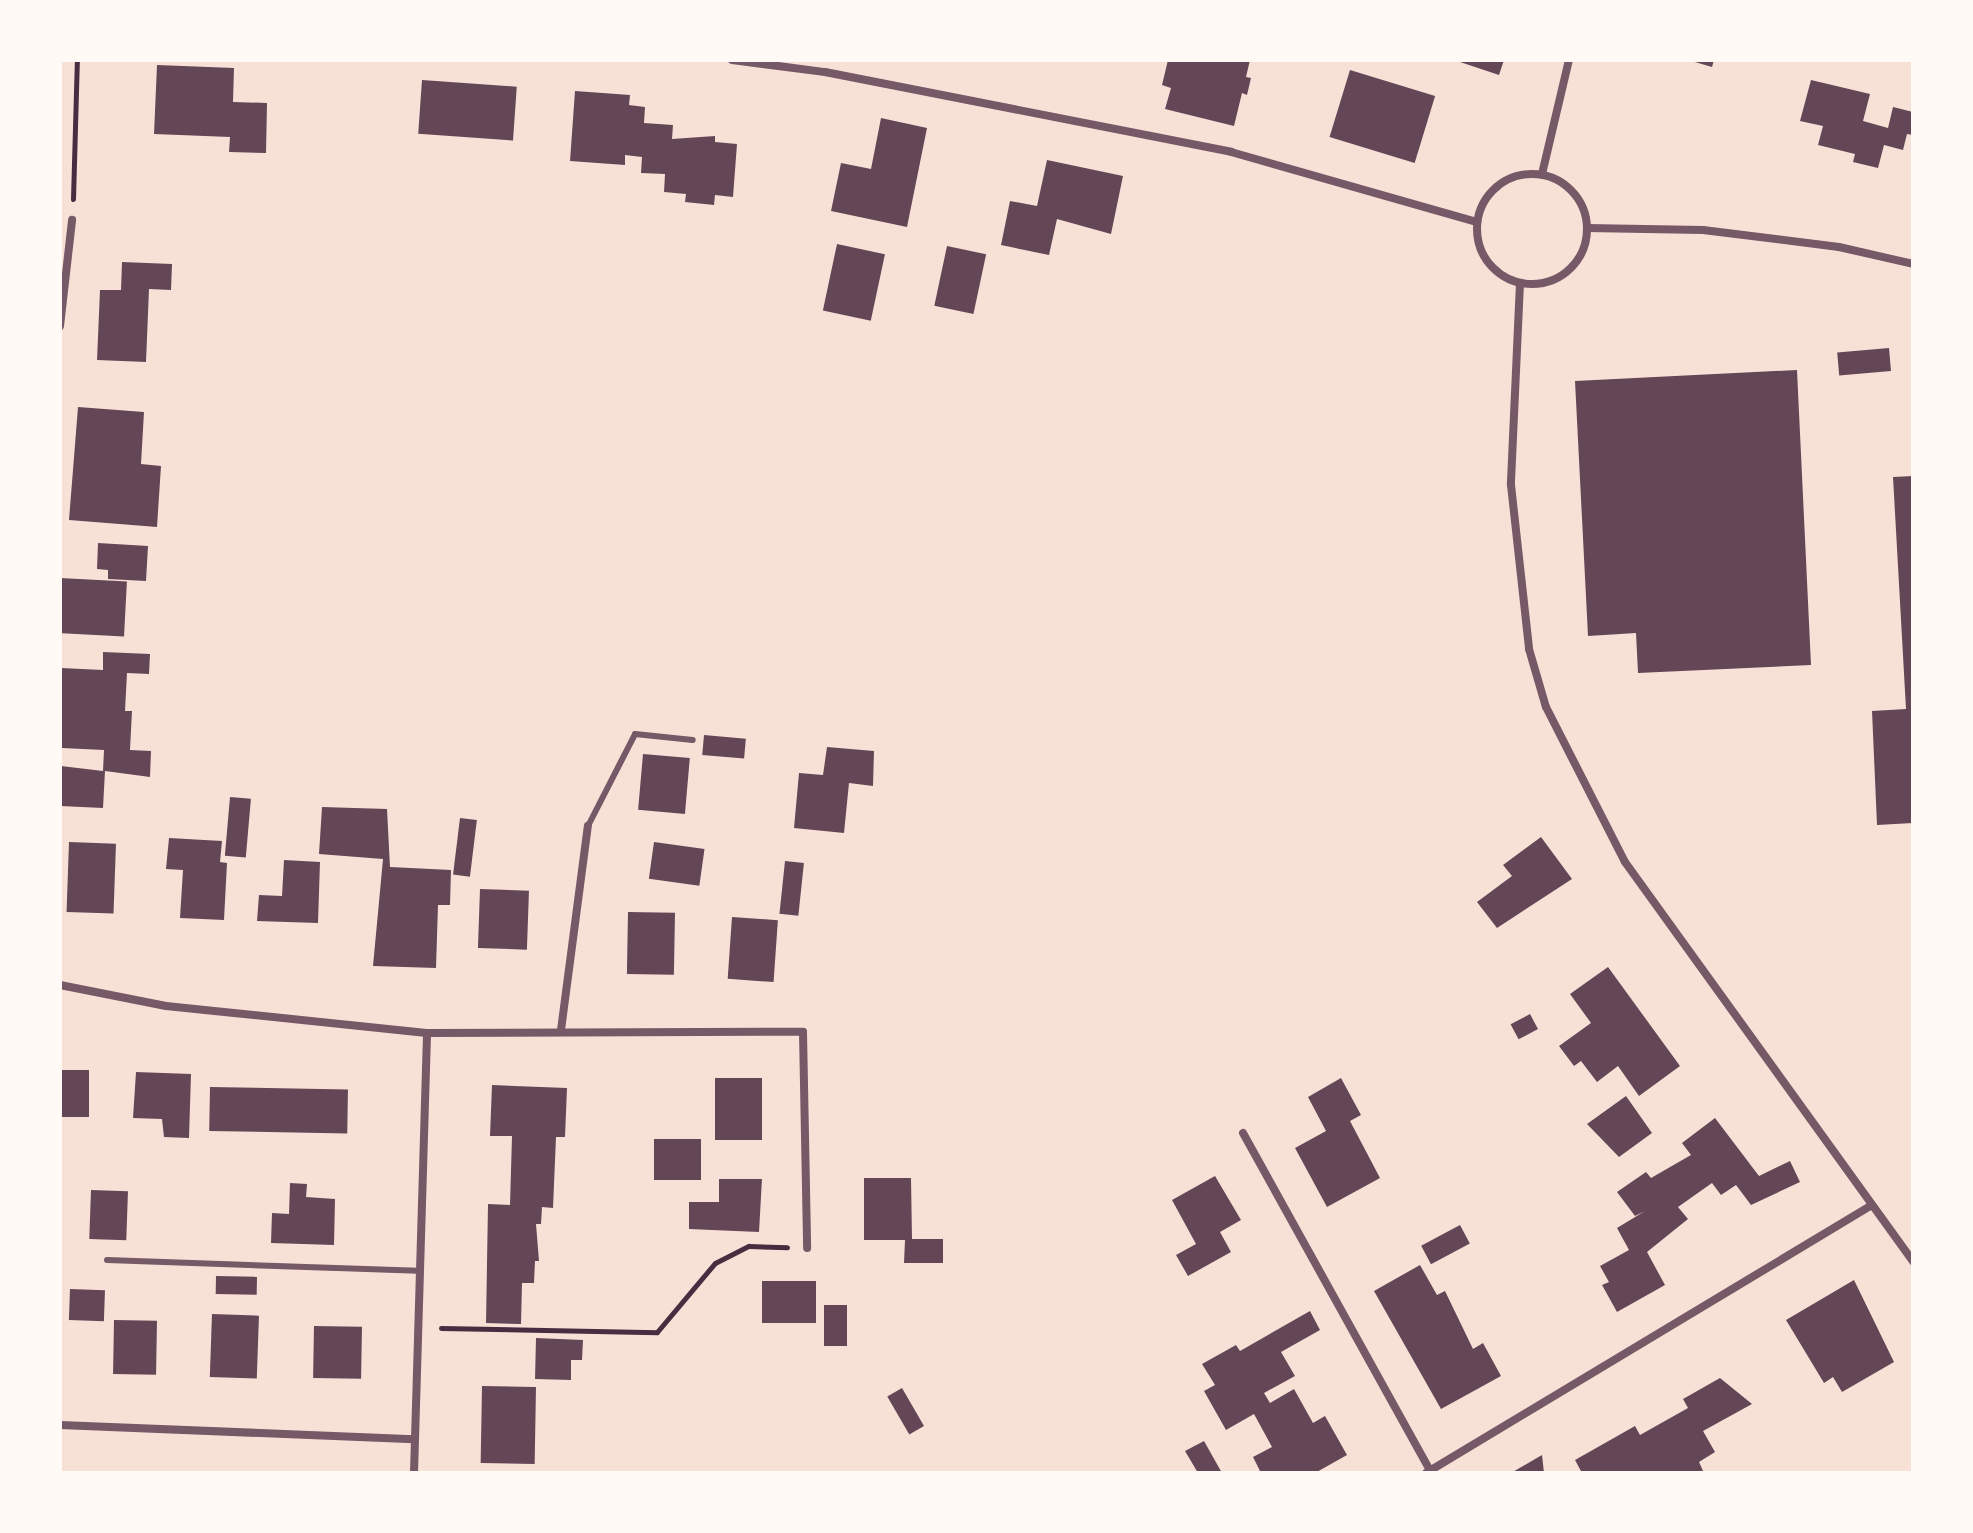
<!DOCTYPE html>
<html>
<head>
<meta charset="utf-8">
<style>
  body { margin:0 }
  #map { position:relative; width:1973px; height:1533px; overflow:hidden; background:#f7e1d7; font-family:"Archivo Narrow",sans-serif }
  div>[style] { position:absolute }
  [style*='--x'] { left:calc(var(--x)*1px); top:calc(var(--y)*1px); width:calc(var(--w)*1px); rotate:calc(var(--a)*1deg) }
  .building>* { inset:0; background:#644757; transform-origin:0 0 }
  .path>* { height:5px; margin:-2.5px; padding:0 2.5px; transform-origin:2.5px; border-radius:2.5px; background:#4a2c40 }
  .service>* { height:6px; margin:-3px; padding:0 3px; transform-origin:3px; border-radius:3px; background:#755966 }
  .minor>* { height:8px; margin:-4px; padding:0 4px; transform-origin:4px; border-radius:4px; background:#755966 }
  .minor>.ring { margin:-4px; padding:0; box-sizing:content-box; background:none; border:8px solid #755966; border-radius:50% }
  span { translate:-50% -50%; white-space:nowrap; text-align:center; line-height:1.15; -webkit-text-stroke:6px #fffaf5; paint-order:stroke }
  .frame { position:absolute; inset:0; border:62px solid #fffaf5; pointer-events:none }
</style>
</head>
<body>
<div id="map">
  <div class="building">
    <div style="clip-path:polygon(1168px 60px,1250px 60px,1246px 77px,1251px 78px,1247px 95px,1242px 93px,1234px 126px,1165px 109px,1171px 88px,1162px 85px)"></div>
    <div style="clip-path:polygon(1454px 60px,1504px 60px,1499px 75px)"></div>
    <div style="clip-path:polygon(1688px 60px,1714px 60px,1712px 67px)"></div>
    <div style="clip-path:polygon(157px 65px,234px 68px,233px 102px,267px 103px,266px 153px,229px 152px,230px 137px,154px 134px)"></div>
    <div style="left:1350px;top:70px;width:89px;height:70px;rotate:17deg"></div>
    <div style="left:422px;top:80px;width:95px;height:54px;rotate:4deg"></div>
    <div style="clip-path:polygon(1811px 80px,1870px 94px,1863px 121px,1888px 128px,1893px 107px,1913px 112px,1913px 135px,1907px 134px,1903px 150px,1884px 145px,1878px 168px,1853px 162px,1855px 154px,1818px 145px,1823px 126px,1800px 121px)"></div>
    <div style="clip-path:polygon(575px 91px,630px 95px,629px 105px,645px 107px,644px 123px,673px 125px,672px 139px,715px 136px,715px 142px,737px 144px,733px 197px,715px 195px,714px 205px,685px 202px,686px 194px,664px 192px,665px 174px,641px 173px,642px 157px,625px 155px,625px 165px,570px 161px)"></div>
    <div style="clip-path:polygon(881px 118px,927px 128px,907px 227px,831px 211px,841px 163px,871px 169px)"></div>
    <div style="clip-path:polygon(1047px 160px,1123px 176px,1111px 234px,1057px 219px,1049px 255px,1001px 245px,1010px 201px,1037px 206px)"></div>
    <div style="left:837px;top:244px;width:49px;height:68px;rotate:12deg"></div>
    <div style="left:947px;top:246px;width:40px;height:61px;rotate:12deg"></div>
    <div style="clip-path:polygon(122px 262px,172px 264px,171px 290px,149px 289px,146px 362px,97px 360px,100px 290px,121px 290px)"></div>
    <div style="left:1889px;top:348px;width:23px;height:52px;rotate:85deg"></div>
    <div style="clip-path:polygon(1797px 370px,1811px 665px,1638px 673px,1636px 633px,1588px 636px,1575px 381px)"></div>
    <div style="clip-path:polygon(78px 407px,144px 412px,141px 464px,161px 466px,157px 527px,69px 520px)"></div>
    <div style="clip-path:polygon(1913px 476px,1913px 823px,1877px 825px,1872px 711px,1906px 709px,1893px 477px)"></div>
    <div style="clip-path:polygon(98px 543px,148px 546px,146px 581px,108px 579px,108px 570px,97px 569px)"></div>
    <div style="left:60px;top:578px;width:67px;height:55px;rotate:3deg"></div>
    <div style="clip-path:polygon(103px 652px,150px 654px,149px 674px,127px 673px,125px 711px,132px 711px,130px 750px,151px 751px,150px 777px,105px 771px,103px 808px,60px 806px,61px 766px,103px 771px,104px 750px,62px 748px,61px 668px,103px 670px)"></div>
    <div style="left:704px;top:735px;width:42px;height:20px;rotate:5deg"></div>
    <div style="clip-path:polygon(827px 747px,874px 751px,873px 786px,849px 783px,844px 833px,794px 828px,799px 773px,823px 775px)"></div>
    <div style="left:643px;top:754px;width:47px;height:56px;rotate:5deg"></div>
    <div style="left:230px;top:797px;width:21px;height:59px;rotate:5deg"></div>
    <div style="clip-path:polygon(322px 807px,387px 809px,390px 867px,451px 870px,450px 905px,438px 905px,436px 968px,373px 966px,383px 859px,319px 854px)"></div>
    <div style="left:460px;top:818px;width:17px;height:57px;rotate:7deg"></div>
    <div style="clip-path:polygon(1541px 837px,1572px 879px,1497px 928px,1477px 902px,1512px 876px,1503px 865px)"></div>
    <div style="clip-path:polygon(169px 838px,222px 841px,220px 862px,227px 863px,224px 920px,180px 918px,183px 870px,166px 869px)"></div>
    <div style="left:69px;top:842px;width:47px;height:70px;rotate:2deg"></div>
    <div style="left:654px;top:842px;width:51px;height:37px;rotate:8deg"></div>
    <div style="clip-path:polygon(284px 860px,320px 862px,318px 923px,257px 921px,259px 895px,282px 896px)"></div>
    <div style="left:785px;top:861px;width:19px;height:53px;rotate:6deg"></div>
    <div style="left:480px;top:889px;width:49px;height:59px;rotate:2deg"></div>
    <div style="left:628px;top:912px;width:47px;height:62px;rotate:1deg"></div>
    <div style="left:732px;top:917px;width:46px;height:62px;rotate:4deg"></div>
    <div style="clip-path:polygon(1608px 967px,1680px 1066px,1639px 1096px,1618px 1066px,1597px 1082px,1581px 1061px,1574px 1066px,1559px 1046px,1591px 1023px,1570px 994px)"></div>
    <div style="left:1530px;top:1014px;width:17px;height:22px;rotate:62deg"></div>
    <div style="left:60px;top:1070px;width:29px;height:47px"></div>
    <div style="clip-path:polygon(136px 1072px,191px 1074px,189px 1138px,164px 1137px,162px 1119px,133px 1118px)"></div>
    <div style="left:715px;top:1078px;width:47px;height:62px"></div>
    <div style="clip-path:polygon(1341px 1078px,1361px 1115px,1350px 1121px,1380px 1178px,1327px 1207px,1295px 1148px,1326px 1131px,1308px 1097px)"></div>
    <div style="clip-path:polygon(492px 1085px,567px 1088px,565px 1137px,556px 1137px,553px 1208px,542px 1207px,541px 1224px,536px 1224px,539px 1261px,535px 1261px,534px 1283px,522px 1283px,521px 1324px,486px 1323px,488px 1204px,510px 1205px,512px 1136px,490px 1136px)"></div>
    <div style="left:210px;top:1087px;width:138px;height:44px;rotate:1deg"></div>
    <div style="clip-path:polygon(1626px 1096px,1652px 1133px,1619px 1157px,1587px 1124px)"></div>
    <div style="clip-path:polygon(1715px 1118px,1759px 1176px,1790px 1161px,1800px 1182px,1751px 1205px,1736px 1185px,1721px 1195px,1712px 1183px,1678px 1207px,1688px 1219px,1647px 1252px,1665px 1285px,1617px 1312px,1602px 1285px,1609px 1282px,1600px 1266px,1629px 1250px,1617px 1228px,1645px 1211px,1635px 1216px,1617px 1192px,1646px 1172px,1651px 1178px,1691px 1155px,1682px 1143px)"></div>
    <div style="left:654px;top:1139px;width:47px;height:41px"></div>
    <div style="clip-path:polygon(1215px 1176px,1241px 1220px,1220px 1232px,1231px 1252px,1188px 1276px,1176px 1255px,1196px 1244px,1172px 1200px)"></div>
    <div style="clip-path:polygon(864px 1178px,911px 1178px,912px 1239px,943px 1239px,943px 1263px,904px 1263px,905px 1240px,864px 1240px)"></div>
    <div style="clip-path:polygon(719px 1179px,762px 1179px,759px 1232px,689px 1229px,689px 1202px,719px 1202px)"></div>
    <div style="clip-path:polygon(290px 1183px,307px 1184px,306px 1197px,335px 1199px,334px 1245px,271px 1243px,272px 1213px,289px 1214px)"></div>
    <div style="left:91px;top:1190px;width:37px;height:49px;rotate:2deg"></div>
    <div style="left:1460px;top:1225px;width:21px;height:44px;rotate:62deg"></div>
    <div style="clip-path:polygon(1420px 1265px,1437px 1295px,1445px 1291px,1473px 1349px,1483px 1343px,1501px 1376px,1441px 1409px,1374px 1291px)"></div>
    <div style="left:216px;top:1276px;width:41px;height:18px;rotate:1deg"></div>
    <div style="clip-path:polygon(1854px 1280px,1894px 1362px,1842px 1392px,1833px 1377px,1824px 1383px,1786px 1320px)"></div>
    <div style="left:762px;top:1281px;width:54px;height:42px"></div>
    <div style="left:70px;top:1289px;width:35px;height:31px;rotate:2deg"></div>
    <div style="left:824px;top:1305px;width:23px;height:41px"></div>
    <div style="clip-path:polygon(1310px 1311px,1320px 1330px,1281px 1352px,1295px 1376px,1264px 1393px,1270px 1403px,1294px 1389px,1313px 1423px,1325px 1416px,1347px 1455px,1315px 1473px,1261px 1473px,1253px 1457px,1272px 1447px,1254px 1414px,1226px 1430px,1204px 1391px,1215px 1385px,1202px 1364px,1236px 1345px,1240px 1351px)"></div>
    <div style="left:212px;top:1314px;width:47px;height:63px;rotate:2deg"></div>
    <div style="left:114px;top:1320px;width:43px;height:54px;rotate:1deg"></div>
    <div style="left:314px;top:1326px;width:48px;height:52px;rotate:1deg"></div>
    <div style="clip-path:polygon(536px 1338px,583px 1340px,582px 1360px,571px 1360px,571px 1380px,535px 1379px)"></div>
    <div style="clip-path:polygon(1720px 1378px,1752px 1404px,1703px 1431px,1715px 1452px,1699px 1462px,1704px 1473px,1582px 1473px,1575px 1460px,1635px 1426px,1640px 1435px,1688px 1408px,1683px 1399px)"></div>
    <div style="left:482px;top:1386px;width:54px;height:77px;rotate:1deg"></div>
    <div style="left:902px;top:1388px;width:44px;height:17px;rotate:60deg"></div>
    <div style="clip-path:polygon(1204px 1441px,1222px 1473px,1198px 1473px,1185px 1451px)"></div>
    <div style="clip-path:polygon(1542px 1455px,1544px 1473px,1511px 1473px)"></div>
  </div>
  <div class="path">
    <div style="--x:73;--y:199;--w:139;--a:-88.4"></div>
    <div style="--x:441;--y:1328;--w:216;--a:1.1"></div>
    <div style="--x:657;--y:1332;--w:90;--a:-50"></div>
    <div style="--x:715;--y:1263;--w:38;--a:-27"></div>
    <div style="--x:749;--y:1246;--w:38;--a:2"></div>
  </div>
  <div class="service">
    <div style="--x:588;--y:826;--w:103;--a:-62.9"></div>
    <div style="--x:635;--y:734;--w:58;--a:5.9"></div>
    <div style="--x:107;--y:1260;--w:311;--a:2"></div>
  </div>
  <div class="minor">
    <div style="--x:732;--y:60;--w:94;--a:7.4"></div>
    <div style="--x:825;--y:72;--w:414;--a:11.1"></div>
    <div style="--x:1231;--y:152;--w:256;--a:15.9"></div>
    <div style="--x:1542;--y:174;--w:117;--a:-76.7"></div>
    <div class="ring" style="left:1477px;top:174px;width:102px;height:102px"></div>
    <div style="--x:1587;--y:228;--w:116;--a:1"></div>
    <div style="--x:1703;--y:230;--w:137;--a:7.1"></div>
    <div style="--x:1839;--y:247;--w:76;--a:12.9"></div>
    <div style="--x:1520;--y:283;--w:202;--a:92.6"></div>
    <div style="--x:1511;--y:485;--w:165;--a:83.7"></div>
    <div style="--x:1529;--y:649;--w:60;--a:73.7"></div>
    <div style="--x:1546;--y:707;--w:174;--a:63"></div>
    <div style="--x:1625;--y:862;--w:493;--a:54.2"></div>
    <div style="--x:60;--y:326;--w:107;--a:-83.5"></div>
    <div style="--x:60;--y:985;--w:108;--a:11.2"></div>
    <div style="--x:166;--y:1006;--w:262;--a:5.9"></div>
    <div style="--x:427;--y:1033;--w:376;--a:-0.2"></div>
    <div style="--x:803;--y:1032;--w:216;--a:88.9"></div>
    <div style="--x:561;--y:1030;--w:206;--a:-82.5"></div>
    <div style="--x:1243;--y:1133;--w:386;--a:61"></div>
    <div style="--x:60;--y:1425;--w:354;--a:2.3"></div>
    <div style="--x:414;--y:1473;--w:440;--a:-88.3"></div>
    <div style="--x:1426;--y:1473;--w:520;--a:-31"></div>
  </div>
  <div class="frame"></div>
</div>
</body>
</html>
